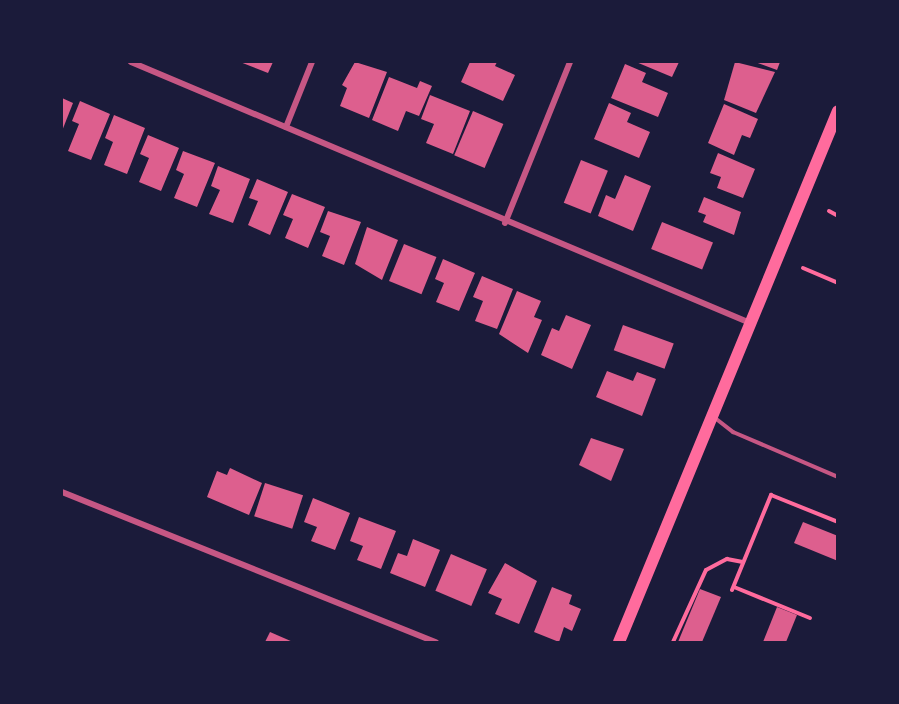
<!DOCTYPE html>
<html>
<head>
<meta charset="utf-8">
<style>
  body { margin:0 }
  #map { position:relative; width:899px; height:704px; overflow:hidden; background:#1b1b3a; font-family:Lato,sans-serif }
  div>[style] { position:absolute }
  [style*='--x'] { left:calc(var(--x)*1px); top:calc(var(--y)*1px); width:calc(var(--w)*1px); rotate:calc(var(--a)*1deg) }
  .building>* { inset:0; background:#dd5f8e; transform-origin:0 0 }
  .path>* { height:4px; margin:-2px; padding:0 2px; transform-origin:2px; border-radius:2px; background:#ff6b9d }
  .service>* { height:4px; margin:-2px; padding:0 2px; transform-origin:2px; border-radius:2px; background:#c65784 }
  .minor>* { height:6px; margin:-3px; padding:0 3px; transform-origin:3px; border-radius:3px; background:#c65784 }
  .secondary>* { height:12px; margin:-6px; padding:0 6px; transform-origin:6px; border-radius:6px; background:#ff6b9d }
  span { translate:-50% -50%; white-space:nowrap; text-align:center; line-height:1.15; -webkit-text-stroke:6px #1b1b3a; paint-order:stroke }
  .frame { position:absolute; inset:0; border:63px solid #1b1b3a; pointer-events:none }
</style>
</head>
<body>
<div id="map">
  <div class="building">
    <div style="clip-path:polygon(240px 62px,273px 62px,268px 73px)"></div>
    <div style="clip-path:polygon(355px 62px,387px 72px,369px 118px,340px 106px,347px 88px,342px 85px)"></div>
    <div style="clip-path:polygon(470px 62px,497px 62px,495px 66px,515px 75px,503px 101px,461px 82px)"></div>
    <div style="clip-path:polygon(636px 62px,679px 62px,672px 77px)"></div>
    <div style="clip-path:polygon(735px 62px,775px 72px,756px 113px,724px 100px)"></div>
    <div style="clip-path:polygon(755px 62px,780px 62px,777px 70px)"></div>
    <div style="clip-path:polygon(625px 64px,646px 73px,642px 82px,668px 93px,658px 117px,611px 98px)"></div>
    <div style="clip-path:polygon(389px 77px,417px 88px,420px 81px,432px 86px,419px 116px,406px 111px,398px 131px,372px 120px)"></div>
    <div style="clip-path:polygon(430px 95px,470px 111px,453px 154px,426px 143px,434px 124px,421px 119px)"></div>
    <div style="clip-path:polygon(62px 98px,73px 103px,62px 131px)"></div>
    <div style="clip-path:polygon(80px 101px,110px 114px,91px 160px,68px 151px,79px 124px,72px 121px)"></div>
    <div style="clip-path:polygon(609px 103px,631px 113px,627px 122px,650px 132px,639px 158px,594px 139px)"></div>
    <div style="clip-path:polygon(724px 104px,758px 119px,750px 138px,742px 135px,734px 155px,708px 143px)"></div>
    <div style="left:473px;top:111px;width:33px;height:48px;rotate:23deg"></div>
    <div style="clip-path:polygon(114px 115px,145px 128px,127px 174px,104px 165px,113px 142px,105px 138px)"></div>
    <div style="clip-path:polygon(148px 135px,179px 148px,161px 191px,139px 182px,149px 158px,140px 154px)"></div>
    <div style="clip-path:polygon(183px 151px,215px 163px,197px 207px,174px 198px,184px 174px,176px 170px)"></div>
    <div style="clip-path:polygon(718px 153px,755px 169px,743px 198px,717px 188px,721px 177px,710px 173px)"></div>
    <div style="left:581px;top:160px;width:29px;height:46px;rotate:22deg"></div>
    <div style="clip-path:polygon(218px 166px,250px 179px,233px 223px,209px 214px,220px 190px,211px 186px)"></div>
    <div style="clip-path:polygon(625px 175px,651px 186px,633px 231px,598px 216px,606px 195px,615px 199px)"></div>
    <div style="clip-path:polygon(257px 179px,288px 192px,270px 235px,248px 225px,258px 201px,249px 198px)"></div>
    <div style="clip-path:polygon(292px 194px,325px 207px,308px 248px,285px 238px,293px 219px,283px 215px)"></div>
    <div style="clip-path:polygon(704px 197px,741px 212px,734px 235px,703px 222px,706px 215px,698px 212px)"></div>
    <div style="clip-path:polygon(328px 211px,361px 222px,344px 265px,322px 256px,330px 236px,320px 232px)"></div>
    <div style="left:662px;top:222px;width:55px;height:29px;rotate:22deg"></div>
    <div style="clip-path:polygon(367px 227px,398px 240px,382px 280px,355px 264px)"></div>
    <div style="left:404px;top:244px;width:35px;height:40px;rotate:22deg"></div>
    <div style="clip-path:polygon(443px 259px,475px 273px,459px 311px,436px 302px,444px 283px,435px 279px)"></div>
    <div style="clip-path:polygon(482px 276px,513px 289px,497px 329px,475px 321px,483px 301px,473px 297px)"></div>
    <div style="clip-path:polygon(517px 291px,541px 301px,534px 317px,542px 320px,528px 353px,499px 334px)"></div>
    <div style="clip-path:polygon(566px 315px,591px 325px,572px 369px,541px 355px,552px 328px,559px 331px)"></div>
    <div style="left:623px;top:325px;width:54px;height:27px;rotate:20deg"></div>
    <div style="clip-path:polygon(607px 371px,633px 381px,637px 372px,656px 379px,642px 416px,596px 397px)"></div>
    <div style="clip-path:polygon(591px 438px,624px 449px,611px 481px,579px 465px)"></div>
    <div style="clip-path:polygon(230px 468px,262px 483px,249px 515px,207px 497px,217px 471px,227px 475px)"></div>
    <div style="left:265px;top:483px;width:40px;height:35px;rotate:18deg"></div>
    <div style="clip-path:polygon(313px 498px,350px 513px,335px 550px,311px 541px,317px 527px,304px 522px)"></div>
    <div style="clip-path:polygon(359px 517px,396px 531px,381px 569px,357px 560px,363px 546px,350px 541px)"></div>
    <div style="clip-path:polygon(803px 522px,838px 536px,838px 561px,794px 543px)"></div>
    <div style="clip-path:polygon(413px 539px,440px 550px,425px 587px,390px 573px,398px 553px,407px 556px)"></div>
    <div style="left:451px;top:554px;width:39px;height:40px;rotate:23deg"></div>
    <div style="clip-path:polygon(505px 563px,537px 581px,519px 624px,495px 614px,502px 599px,488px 593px)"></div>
    <div style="clip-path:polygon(552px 587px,572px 595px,569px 604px,581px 609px,572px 631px,564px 627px,559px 642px,534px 632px)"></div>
    <div style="clip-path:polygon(700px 589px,721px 597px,702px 642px,678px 642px)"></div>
    <div style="clip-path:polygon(777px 607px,797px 615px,786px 642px,763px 642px)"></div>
    <div style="clip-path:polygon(270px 632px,293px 642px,265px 642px)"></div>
  </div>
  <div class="path">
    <div style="--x:829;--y:211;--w:10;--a:29"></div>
    <div style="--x:803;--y:268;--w:38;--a:23"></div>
    <div style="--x:734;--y:587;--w:82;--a:22.2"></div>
    <div style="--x:732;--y:590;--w:103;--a:-67.7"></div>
    <div style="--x:771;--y:495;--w:72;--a:21.9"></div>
    <div style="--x:673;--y:642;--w:79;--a:-65.4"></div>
    <div style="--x:706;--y:570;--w:24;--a:-28"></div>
    <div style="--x:727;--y:559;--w:16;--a:11"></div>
  </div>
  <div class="service">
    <div style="--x:715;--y:418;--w:23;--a:38"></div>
    <div style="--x:733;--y:432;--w:114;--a:23.2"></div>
  </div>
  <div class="minor">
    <div style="--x:131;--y:62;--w:672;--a:22.86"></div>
    <div style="--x:286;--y:127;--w:70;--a:-68.2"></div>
    <div style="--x:505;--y:223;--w:174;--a:-68"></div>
    <div style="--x:62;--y:492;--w:403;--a:21.9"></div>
  </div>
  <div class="secondary">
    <div style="--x:619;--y:642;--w:574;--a:-67.59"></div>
  </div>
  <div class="frame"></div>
</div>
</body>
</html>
